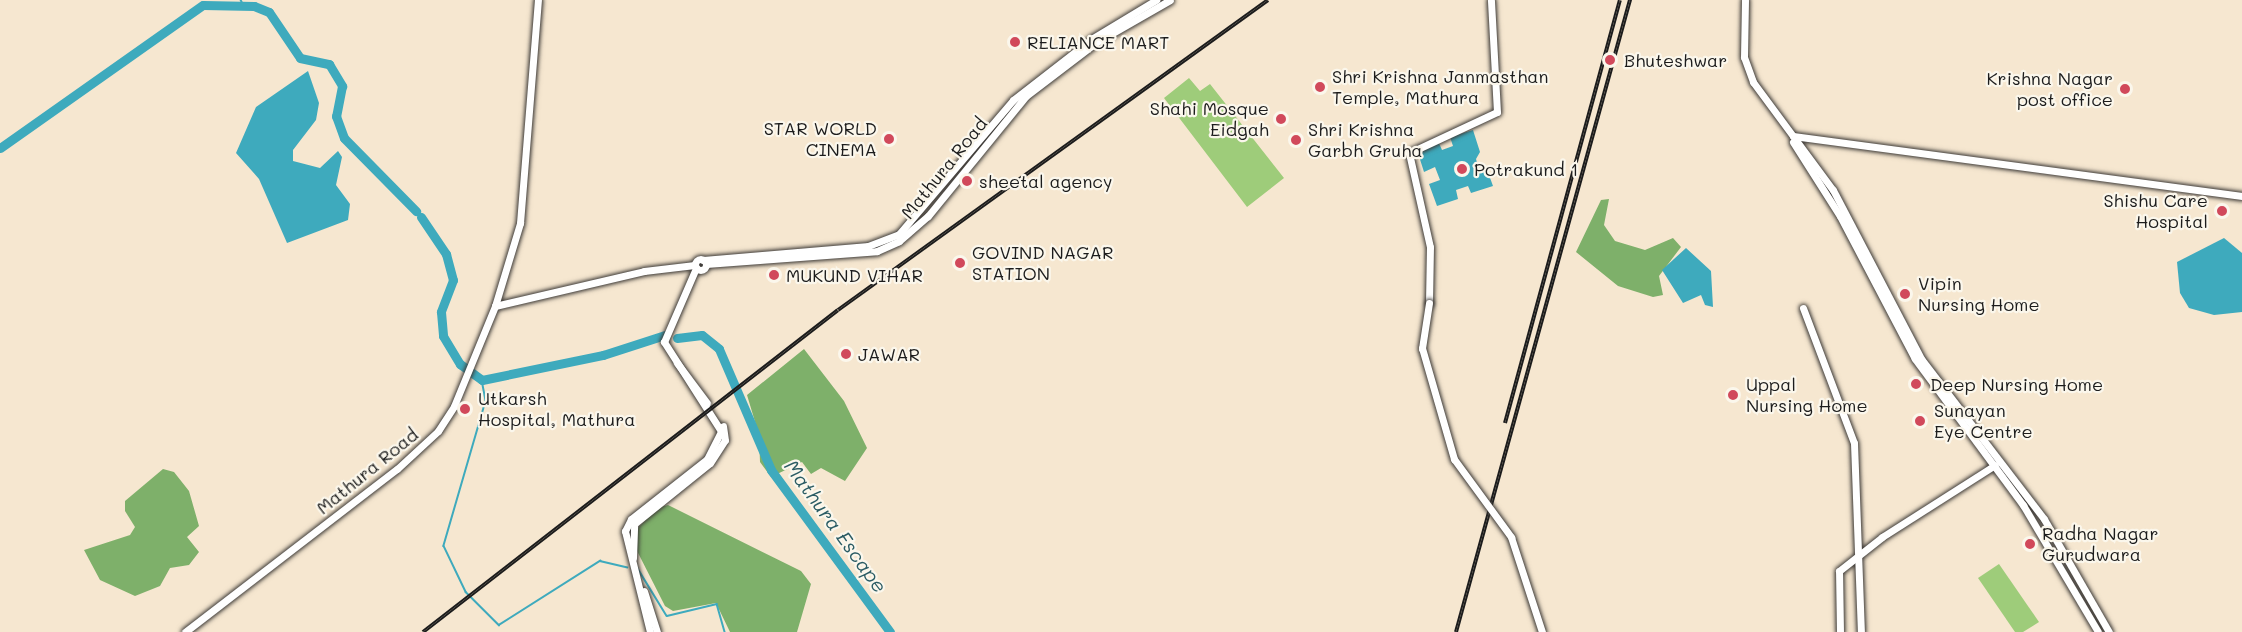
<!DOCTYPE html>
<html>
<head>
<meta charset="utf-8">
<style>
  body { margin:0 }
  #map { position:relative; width:2242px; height:632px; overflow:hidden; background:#f6e7d0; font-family:Mali,sans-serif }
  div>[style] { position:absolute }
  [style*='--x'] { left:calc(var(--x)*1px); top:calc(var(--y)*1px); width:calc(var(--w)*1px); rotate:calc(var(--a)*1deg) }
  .green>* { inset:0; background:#9ecc7a }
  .forest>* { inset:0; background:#7eb06a }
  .water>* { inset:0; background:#3eaabd }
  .stream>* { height:1.5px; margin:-0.75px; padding:0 0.75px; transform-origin:0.75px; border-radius:0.75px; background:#3eaabd }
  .river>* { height:9px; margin:-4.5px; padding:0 4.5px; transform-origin:4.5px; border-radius:4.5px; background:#3eaabd }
  .roads { filter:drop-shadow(0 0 2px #3d3a37) drop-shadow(0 0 2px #3d3a37) }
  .secondary>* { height:7px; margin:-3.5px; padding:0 3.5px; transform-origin:3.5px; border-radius:3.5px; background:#fff }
  .secondary>.ring { margin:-3.5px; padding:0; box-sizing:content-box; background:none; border:7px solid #fff; border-radius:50% }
  .rail>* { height:4px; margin-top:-2px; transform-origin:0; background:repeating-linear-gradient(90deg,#fbf7ec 0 4.5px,#1c1c1c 0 9px); box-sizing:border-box; border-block:2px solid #1c1c1c }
  .bridges { filter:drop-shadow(0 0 2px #3d3a37) drop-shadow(0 0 2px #3d3a37) }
  .secondary-bridge>* { height:7px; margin:-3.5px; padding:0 3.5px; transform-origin:3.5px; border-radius:3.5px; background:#fff }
  .dots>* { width:16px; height:16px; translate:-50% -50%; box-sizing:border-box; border:3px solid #fbf7ec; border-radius:50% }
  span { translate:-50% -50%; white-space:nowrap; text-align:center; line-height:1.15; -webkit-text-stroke:4.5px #fbf7ec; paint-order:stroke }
  .poi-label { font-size:18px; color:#1c1c1c }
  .left { translate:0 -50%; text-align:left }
  .right { translate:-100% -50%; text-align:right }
  .street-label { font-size:18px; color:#1c1c1c }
  .water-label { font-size:20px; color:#2b5c64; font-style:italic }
</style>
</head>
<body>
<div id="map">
  <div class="green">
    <div style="clip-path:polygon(1189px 78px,1200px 91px,1210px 84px,1284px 178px,1247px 207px,1164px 98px)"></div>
    <div style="clip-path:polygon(1999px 564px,2039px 622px,2023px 632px,2015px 632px,1978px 578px)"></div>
  </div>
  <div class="forest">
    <div style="clip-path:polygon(1609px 199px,1604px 225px,1615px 241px,1645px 250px,1673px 238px,1681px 247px,1659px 276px,1663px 295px,1653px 297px,1618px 286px,1576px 252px,1601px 200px)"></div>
    <div style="clip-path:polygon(804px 349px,844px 401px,867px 448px,845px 481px,821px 468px,811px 474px,802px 462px,771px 477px,760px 462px,759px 435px,747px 395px)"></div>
    <div style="clip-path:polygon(163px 469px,174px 472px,189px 491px,199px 526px,187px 537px,199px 552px,189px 565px,170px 568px,160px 586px,135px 596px,100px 580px,84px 550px,130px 535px,135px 527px,125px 511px,125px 501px)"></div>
    <div style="clip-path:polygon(668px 505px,801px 571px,811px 584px,797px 632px,730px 632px,716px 603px,673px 611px,665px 606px,633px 543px,636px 530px,657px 508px)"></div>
  </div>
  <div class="water">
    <div style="clip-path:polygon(308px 71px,319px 103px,316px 120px,293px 150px,293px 161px,320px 168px,338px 151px,342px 157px,336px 185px,350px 204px,348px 220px,287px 243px,259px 179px,236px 153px,256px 107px)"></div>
    <div style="clip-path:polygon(1473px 130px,1480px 152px,1476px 159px,1478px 166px,1485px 164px,1493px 186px,1471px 193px,1468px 186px,1456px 190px,1458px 199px,1437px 206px,1429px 184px,1440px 180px,1435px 167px,1424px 172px,1417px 150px,1438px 141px,1442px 150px,1453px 146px,1450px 137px)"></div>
    <div style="clip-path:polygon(2224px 238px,2242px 253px,2242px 312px,2214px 315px,2189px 308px,2180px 293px,2177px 262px)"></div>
    <div style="clip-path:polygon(1686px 248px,1711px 271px,1713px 307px,1705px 305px,1701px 295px,1683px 303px,1662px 270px)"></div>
  </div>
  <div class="stream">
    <div style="--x:241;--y:0;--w:7;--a:63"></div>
    <div style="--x:482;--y:380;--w:21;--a:79"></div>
    <div style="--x:486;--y:401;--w:151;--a:106.2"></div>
    <div style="--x:444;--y:546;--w:51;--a:64.4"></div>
    <div style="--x:466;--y:592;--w:47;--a:45"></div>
    <div style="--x:499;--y:625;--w:120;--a:-32.4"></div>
    <div style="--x:600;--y:561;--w:28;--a:13"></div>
    <div style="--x:637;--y:567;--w:57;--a:58.5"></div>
    <div style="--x:667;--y:616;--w:51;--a:-13.5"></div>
    <div style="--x:717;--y:604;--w:29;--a:74"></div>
  </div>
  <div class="river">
    <div style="--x:0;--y:148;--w:248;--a:-35.2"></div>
    <div style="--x:203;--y:5;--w:51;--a:1.1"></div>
    <div style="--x:254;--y:6;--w:16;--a:22"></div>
    <div style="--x:269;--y:12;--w:55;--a:56"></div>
    <div style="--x:300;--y:58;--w:30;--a:12"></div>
    <div style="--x:329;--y:64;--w:26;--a:59"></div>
    <div style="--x:342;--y:86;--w:31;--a:101"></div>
    <div style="--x:336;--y:116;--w:23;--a:70"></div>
    <div style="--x:344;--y:138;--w:103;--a:45.4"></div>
    <div style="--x:421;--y:217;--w:45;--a:56"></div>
    <div style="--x:446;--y:254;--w:27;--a:75"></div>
    <div style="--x:453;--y:280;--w:34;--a:111"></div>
    <div style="--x:441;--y:312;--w:24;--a:85"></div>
    <div style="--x:443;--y:336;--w:33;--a:59"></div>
    <div style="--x:460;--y:364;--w:27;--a:36"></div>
    <div style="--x:482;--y:380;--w:124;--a:-11.7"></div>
    <div style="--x:603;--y:355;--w:65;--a:-17.9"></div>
    <div style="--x:677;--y:338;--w:25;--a:-7"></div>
    <div style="--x:702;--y:335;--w:22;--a:39"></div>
    <div style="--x:719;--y:349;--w:132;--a:66.7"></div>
    <div style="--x:771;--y:470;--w:201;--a:53.7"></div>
  </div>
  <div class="roads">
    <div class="secondary">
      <div style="--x:1745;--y:0;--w:57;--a:91"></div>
      <div style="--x:1744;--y:57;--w:27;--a:70"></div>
      <div style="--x:1753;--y:82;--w:134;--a:53.5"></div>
      <div style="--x:1833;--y:190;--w:192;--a:62.4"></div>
      <div style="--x:1922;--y:360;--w:200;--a:52.5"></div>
      <div style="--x:2044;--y:519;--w:130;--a:60.1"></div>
      <div style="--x:1793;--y:136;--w:453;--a:7.6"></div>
      <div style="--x:1793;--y:142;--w:88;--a:57.6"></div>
      <div style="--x:1840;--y:216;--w:161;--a:62.3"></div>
      <div style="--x:1915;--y:359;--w:182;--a:53.5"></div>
      <div style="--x:2023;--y:505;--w:147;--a:59.4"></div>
      <div class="ring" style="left:695.5px;top:259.5px;width:4px;height:4px"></div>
      <div style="--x:703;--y:260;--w:166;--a:-4.8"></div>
      <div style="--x:868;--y:246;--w:33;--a:-21"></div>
      <div style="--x:899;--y:234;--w:176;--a:-49.6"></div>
      <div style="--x:1013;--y:100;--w:101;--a:-37.8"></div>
      <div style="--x:1093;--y:38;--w:74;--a:-31.1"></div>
      <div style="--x:706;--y:264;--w:171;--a:-4.3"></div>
      <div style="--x:877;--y:251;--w:24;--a:-24"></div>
      <div style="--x:899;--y:241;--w:38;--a:-41"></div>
      <div style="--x:928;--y:216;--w:155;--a:-50.8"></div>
      <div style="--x:1026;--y:96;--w:89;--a:-37.3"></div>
      <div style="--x:1097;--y:42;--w:84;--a:-29.9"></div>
      <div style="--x:1429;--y:303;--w:56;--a:-89"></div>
      <div style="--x:1430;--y:247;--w:96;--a:-102.6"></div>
      <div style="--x:1409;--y:153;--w:97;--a:-25"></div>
      <div style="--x:1497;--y:112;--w:112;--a:-93.1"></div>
      <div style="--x:495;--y:306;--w:153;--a:-13.2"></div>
      <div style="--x:644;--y:271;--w:51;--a:-6.7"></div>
      <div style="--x:1803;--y:308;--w:144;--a:69.3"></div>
      <div style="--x:1854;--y:443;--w:189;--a:87.9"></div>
      <div style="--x:677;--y:363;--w:50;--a:53.1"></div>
      <div style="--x:633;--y:558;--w:34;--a:-88"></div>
      <div style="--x:634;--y:524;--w:97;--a:-38.8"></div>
      <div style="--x:710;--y:463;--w:27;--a:-57"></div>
      <div style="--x:725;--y:440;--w:14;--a:-98"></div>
      <div style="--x:644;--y:591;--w:43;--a:72.4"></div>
      <div style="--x:185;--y:632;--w:267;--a:-37.6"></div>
      <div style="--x:397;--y:469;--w:56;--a:-42.8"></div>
      <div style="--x:438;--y:431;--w:30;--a:-57"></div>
      <div style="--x:454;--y:406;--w:108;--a:-67.7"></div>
      <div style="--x:495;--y:306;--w:87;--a:-73.2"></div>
      <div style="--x:520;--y:223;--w:224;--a:-85.4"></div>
      <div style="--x:650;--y:632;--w:104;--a:-103.9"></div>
      <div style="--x:625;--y:531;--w:13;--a:-63"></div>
      <div style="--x:631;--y:519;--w:97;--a:-38.3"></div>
      <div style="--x:707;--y:459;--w:31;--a:-63"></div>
      <div style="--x:721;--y:431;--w:106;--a:-122.6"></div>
      <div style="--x:664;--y:342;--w:81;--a:-66.6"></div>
      <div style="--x:1840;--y:632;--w:61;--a:-90.9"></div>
      <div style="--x:1839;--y:571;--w:55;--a:-38.3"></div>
      <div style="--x:1882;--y:537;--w:134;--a:-32.5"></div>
    </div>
  </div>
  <div class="rail">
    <div style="--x:1505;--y:423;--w:438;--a:-74.8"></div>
    <div style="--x:423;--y:632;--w:525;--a:-37.81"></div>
    <div style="--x:838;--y:310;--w:530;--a:-35.79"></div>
    <div style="--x:1456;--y:632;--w:656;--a:-74.61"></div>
  </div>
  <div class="bridges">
    <div class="secondary-bridge">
      <div style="--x:1429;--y:303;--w:46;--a:98.8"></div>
      <div style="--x:1422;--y:348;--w:116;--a:73.9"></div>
      <div style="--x:1454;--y:459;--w:97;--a:53.8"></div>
      <div style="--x:1511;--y:537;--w:100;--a:71.9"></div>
    </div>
  </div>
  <div class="dots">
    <div style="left:1015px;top:42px;background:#d1495b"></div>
    <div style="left:1610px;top:60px;background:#d1495b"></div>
    <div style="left:1320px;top:87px;background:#d1495b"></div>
    <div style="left:2125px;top:89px;background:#d1495b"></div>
    <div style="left:1281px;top:119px;background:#d1495b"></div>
    <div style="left:889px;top:139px;background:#d1495b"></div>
    <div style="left:1296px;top:140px;background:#d1495b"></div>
    <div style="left:1462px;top:169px;background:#d1495b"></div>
    <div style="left:967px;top:181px;background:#d1495b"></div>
    <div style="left:2222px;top:211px;background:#d1495b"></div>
    <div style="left:960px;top:263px;background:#d1495b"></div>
    <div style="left:774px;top:275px;background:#d1495b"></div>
    <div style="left:1905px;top:294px;background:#d1495b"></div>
    <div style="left:846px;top:354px;background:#d1495b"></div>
    <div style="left:1916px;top:384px;background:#d1495b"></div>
    <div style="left:1733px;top:395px;background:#d1495b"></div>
    <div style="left:465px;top:409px;background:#d1495b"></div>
    <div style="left:1920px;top:421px;background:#d1495b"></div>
    <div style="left:2030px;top:544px;background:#d1495b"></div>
  </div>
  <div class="poi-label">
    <span class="left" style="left:1027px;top:42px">RELIANCE MART</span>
    <span class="left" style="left:1624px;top:60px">Bhuteshwar</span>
    <span class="left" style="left:1332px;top:87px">Shri Krishna Janmasthan<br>Temple, Mathura</span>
    <span class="right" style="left:2113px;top:89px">Krishna Nagar<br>post office</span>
    <span class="right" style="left:1269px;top:119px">Shahi Mosque<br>Eidgah</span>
    <span class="right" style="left:877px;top:139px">STAR WORLD<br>CINEMA</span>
    <span class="left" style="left:1308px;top:140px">Shri Krishna<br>Garbh Gruha</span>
    <span class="left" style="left:1474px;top:169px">Potrakund 1</span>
    <span class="left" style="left:979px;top:181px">sheetal agency</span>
    <span class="right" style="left:2208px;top:211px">Shishu Care<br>Hospital</span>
    <span class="left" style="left:972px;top:263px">GOVIND NAGAR<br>STATION</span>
    <span class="left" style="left:786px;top:275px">MUKUND VIHAR</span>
    <span class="left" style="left:1918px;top:294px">Vipin<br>Nursing Home</span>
    <span class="left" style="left:858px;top:354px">JAWAR</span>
    <span class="left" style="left:1930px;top:384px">Deep Nursing Home</span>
    <span class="left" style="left:1746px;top:395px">Uppal<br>Nursing Home</span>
    <span class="left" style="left:478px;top:409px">Utkarsh<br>Hospital, Mathura</span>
    <span class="left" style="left:1934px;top:421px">Sunayan<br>Eye Centre</span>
    <span class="left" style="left:2042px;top:544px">Radha Nagar<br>Gurudwara</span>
  </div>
  <div class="street-label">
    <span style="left:944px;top:168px;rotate:-51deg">Mathura Road</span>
    <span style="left:367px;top:471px;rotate:-39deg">Mathura Road</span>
  </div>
  <div class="water-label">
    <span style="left:836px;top:526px;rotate:54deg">Mathura Escape</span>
  </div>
</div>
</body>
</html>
